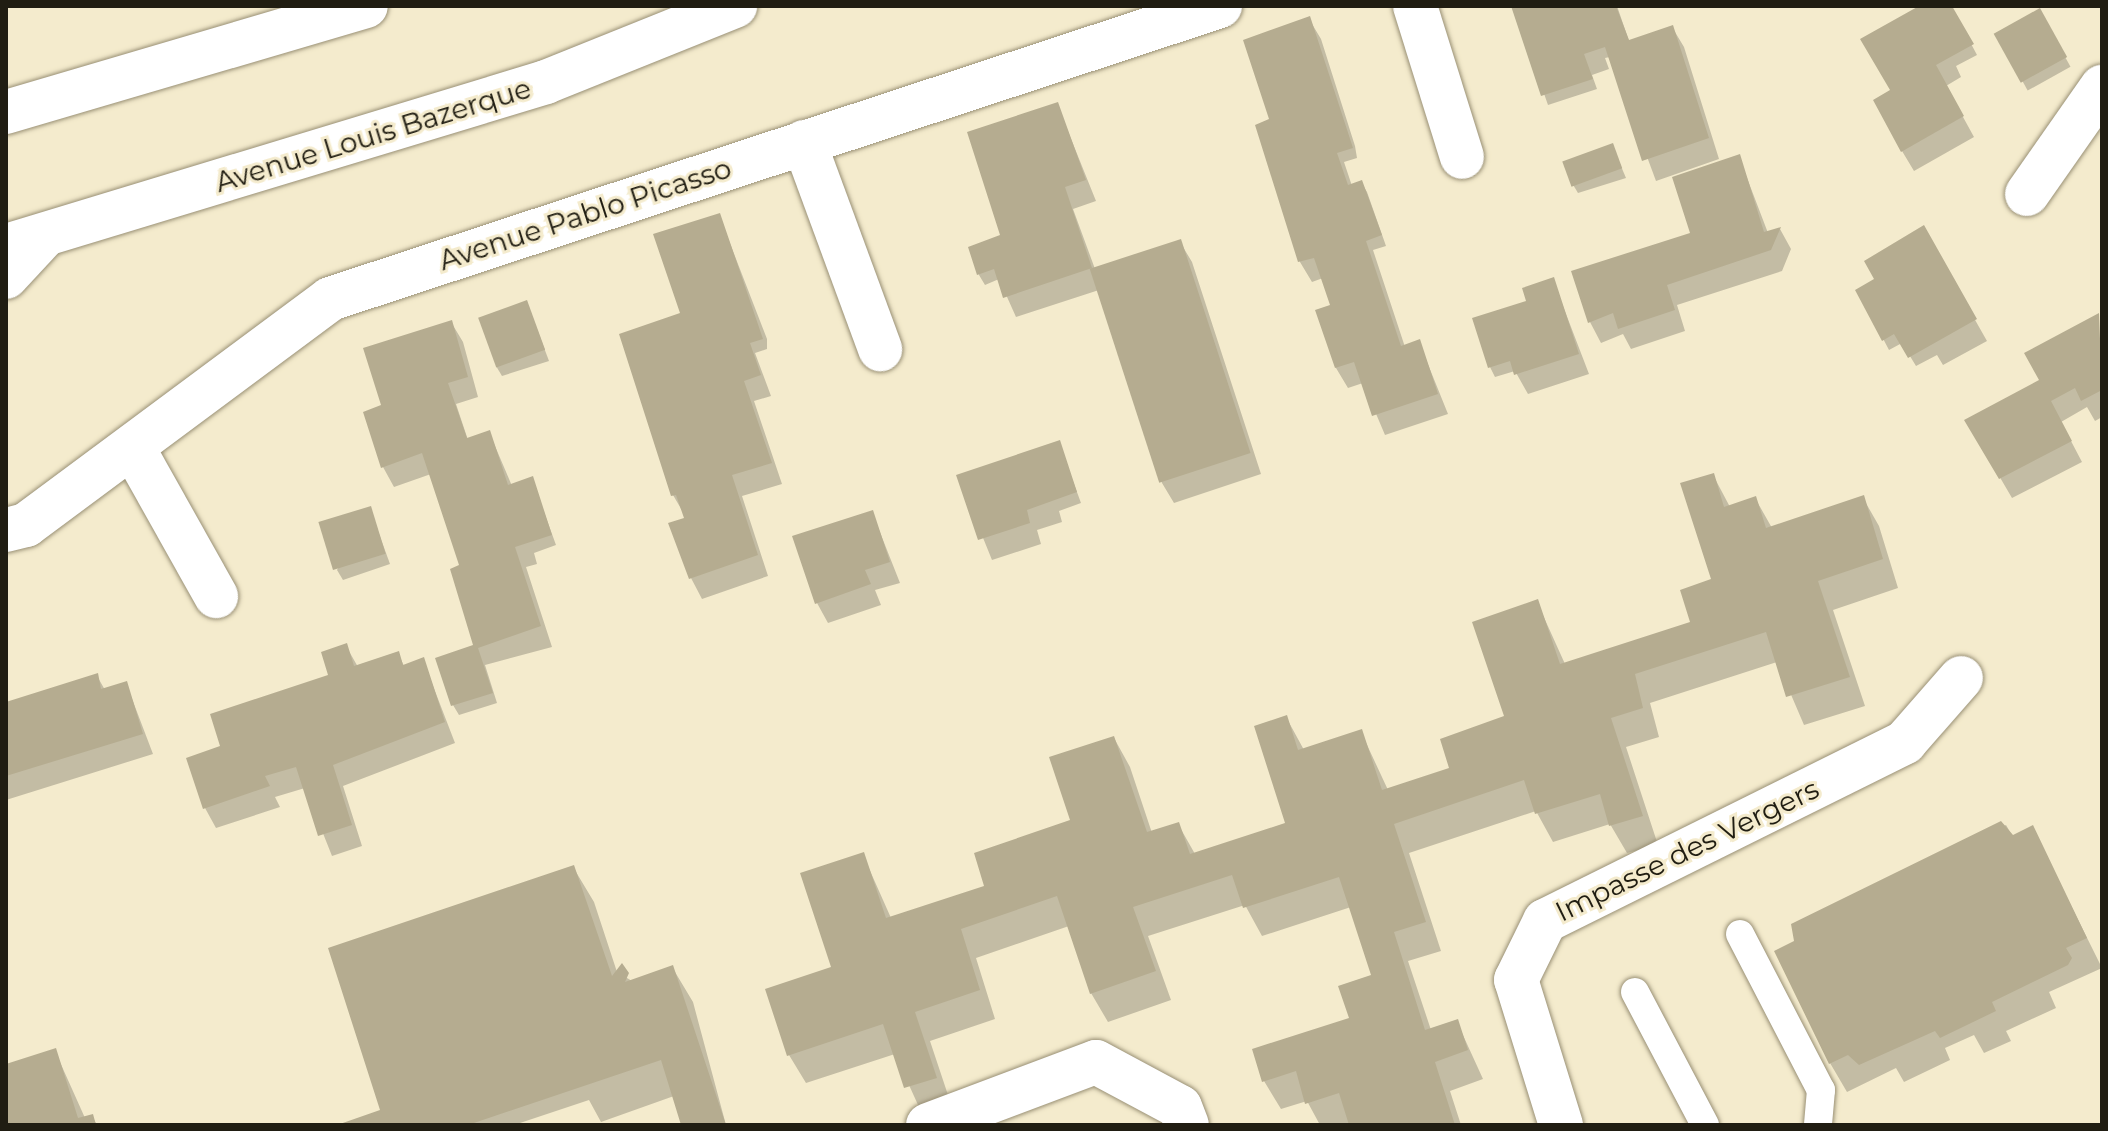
<!DOCTYPE html>
<html>
<head>
<meta charset="utf-8">
<style>
  body { margin:0 }
  #map { position:relative; width:2108px; height:1131px; overflow:hidden; background:#f4ebcd; font-family:Montserrat,sans-serif }
  div>[style] { position:absolute }
  [style*='--x'] { left:calc(var(--x)*1px); top:calc(var(--y)*1px); width:calc(var(--w)*1px); rotate:calc(var(--a)*1deg) }
  .shadow>* { inset:0; background:#0003; transform-origin:0 0 }
  .building>* { inset:0; background:#b5ac90; transform-origin:0 0 }
  .roads { filter:drop-shadow(0 0 2px #999075) drop-shadow(0 0 2px #999075) }
  .lane>* { height:28px; margin:-14px; padding:0 14px; transform-origin:14px; border-radius:14px; background:#fff }
  .street>* { height:44px; margin:-22px; padding:0 22px; transform-origin:22px; border-radius:22px; background:#fff }
  .secondary>* { height:44px; margin:-22px; padding:0 22px; transform-origin:22px; border-radius:22px; background:#fff }
  span { translate:-50% -50%; white-space:nowrap; text-align:center; line-height:1.15; -webkit-text-stroke:6px #f4ebcd; paint-order:stroke }
  .street-label { font-size:28px; color:#201d12 }
  .frame { position:absolute; inset:0; border:8px solid #201d12; pointer-events:none }
</style>
</head>
<body>
<div id="map">
  <div class="shadow">
    <div style="clip-path:polygon(1513px 6px,1617px 6px,1629px 41px,1672px 27px,1684px 47px,1719px 159px,1656px 181px,1610px 57px,1605px 58px,1609px 69px,1592px 75px,1597px 89px,1548px 105px)"></div>
    <div style="clip-path:polygon(1923px 6px,1951px 6px,1977px 55px,1956px 66px,1961px 77px,1946px 86px,1974px 137px,1914px 171px,1902px 151px,1892px 91px)"></div>
    <div style="left:2039px;top:10px;width:65px;height:49px;rotate:61deg"></div>
    <div style="clip-path:polygon(1309px 19px,1321px 39px,1355px 146px,1357px 158px,1344px 162px,1352px 186px,1361px 182px,1367px 192px,1386px 246px,1373px 250px,1405px 347px,1419px 342px,1448px 414px,1385px 435px,1363px 383px,1348px 388px,1336px 368px,1333px 306px,1323px 278px,1312px 282px,1300px 262px,1257px 126px,1272px 120px)"></div>
    <div style="clip-path:polygon(1057px 104px,1096px 201px,1073px 209px,1095px 269px,1180px 242px,1192px 262px,1261px 474px,1174px 503px,1162px 483px,1099px 290px,1016px 317px,999px 279px,985px 285px,979px 275px,970px 248px,1003px 236px)"></div>
    <div style="clip-path:polygon(1612px 145px,1626px 178px,1578px 193px,1572px 183px)"></div>
    <div style="clip-path:polygon(1739px 157px,1768px 233px,1780px 229px,1791px 249px,1782px 271px,1677px 305px,1685px 331px,1631px 349px,1623px 334px,1601px 343px,1590px 322px,1692px 234px)"></div>
    <div style="clip-path:polygon(719px 215px,767px 339px,767px 349px,755px 353px,771px 396px,754px 401px,782px 484px,742px 496px,768px 576px,702px 599px,691px 578px,687px 519px,673px 495px,683px 314px)"></div>
    <div style="clip-path:polygon(1923px 228px,1987px 341px,1943px 365px,1937px 355px,1916px 366px,1902px 343px,1889px 350px,1858px 291px,1878px 280px)"></div>
    <div style="clip-path:polygon(1553px 280px,1589px 374px,1528px 394px,1515px 371px,1495px 377px,1490px 367px,1529px 302px)"></div>
    <div style="clip-path:polygon(531px 313px,549px 361px,502px 376px,496px 366px)"></div>
    <div style="clip-path:polygon(2098px 316px,2102px 417px,2095px 421px,2087px 407px,2061px 422px,2082px 462px,2012px 498px,1967px 421px,2041px 381px)"></div>
    <div style="clip-path:polygon(451px 322px,463px 342px,478px 397px,456px 404px,468px 440px,489px 432px,512px 486px,532px 479px,556px 545px,534px 553px,537px 564px,526px 567px,552px 647px,485px 665px,497px 703px,459px 715px,453px 705px,476px 646px,462px 567px,431px 474px,394px 487px,383px 467px,384px 406px)"></div>
    <div style="clip-path:polygon(1059px 443px,1081px 503px,1059px 511px,1062px 522px,1037px 530px,1041px 544px,992px 560px,958px 476px)"></div>
    <div style="clip-path:polygon(1713px 475px,1730px 507px,1755px 498px,1772px 528px,1863px 498px,1879px 526px,1898px 588px,1833px 610px,1865px 706px,1804px 725px,1777px 662px,1650px 703px,1659px 737px,1626px 747px,1658px 845px,1627px 853px,1610px 824px,1553px 842px,1536px 811px,1409px 853px,1441px 951px,1408px 961px,1431px 1030px,1457px 1022px,1483px 1079px,1450px 1091px,1461px 1125px,1320px 1125px,1307px 1101px,1281px 1109px,1264px 1081px,1351px 1019px,1373px 976px,1351px 907px,1262px 936px,1245px 905px,1148px 936px,1171px 1000px,1108px 1022px,1091px 993px,1069px 926px,976px 958px,995px 1019px,930px 1041px,952px 1107px,923px 1116px,895px 1054px,806px 1083px,789px 1055px,833px 968px,863px 855px,891px 918px,987px 887px,1073px 821px,1114px 738px,1130px 767px,1152px 833px,1178px 824px,1195px 854px,1287px 824px,1286px 717px,1304px 750px,1361px 732px,1388px 790px,1451px 769px,1507px 718px,1537px 602px,1565px 664px,1692px 623px,1714px 580px)"></div>
    <div style="clip-path:polygon(370px 509px,390px 564px,343px 580px,337px 570px)"></div>
    <div style="clip-path:polygon(872px 512px,900px 583px,875px 590px,881px 605px,828px 623px,817px 603px)"></div>
    <div style="clip-path:polygon(346px 646px,358px 667px,398px 653px,404px 666px,423px 660px,455px 743px,343px 786px,362px 846px,332px 856px,305px 788px,275px 797px,280px 807px,216px 828px,205px 808px,223px 748px,330px 676px)"></div>
    <div style="clip-path:polygon(97px 676px,105px 690px,126px 683px,153px 754px,6px 800px,6px 704px)"></div>
    <div style="clip-path:polygon(2006px 825px,2013px 837px,2032px 827px,2102px 968px,2049px 992px,2056px 1008px,2006px 1031px,2011px 1041px,1984px 1053px,1974px 1035px,1945px 1048px,1950px 1060px,1904px 1082px,1896px 1068px,1847px 1092px,1830px 1063px,1793px 925px)"></div>
    <div style="clip-path:polygon(573px 867px,594px 902px,617px 972px,632px 981px,672px 967px,693px 1002px,726px 1125px,684px 1125px,674px 1096px,601px 1122px,589px 1100px,514px 1125px,342px 1125px,382px 1112px)"></div>
    <div style="clip-path:polygon(55px 1051px,85px 1118px,92px 1116px,97px 1125px,6px 1125px,6px 1066px)"></div>
  </div>
  <div class="building">
    <div style="clip-path:polygon(1511px 6px,1616px 6px,1629px 40px,1673px 25px,1709px 138px,1642px 161px,1605px 47px,1584px 54px,1593px 79px,1541px 96px)"></div>
    <div style="clip-path:polygon(1919px 6px,1952px 6px,1974px 44px,1936px 65px,1964px 116px,1901px 152px,1873px 100px,1890px 90px,1860px 39px)"></div>
    <div style="left:2040px;top:8px;width:56px;height:53px;rotate:61deg"></div>
    <div style="clip-path:polygon(1310px 16px,1353px 148px,1337px 153px,1348px 185px,1362px 180px,1382px 235px,1366px 241px,1401px 346px,1420px 339px,1438px 394px,1372px 416px,1354px 362px,1335px 368px,1315px 310px,1330px 305px,1314px 258px,1298px 262px,1255px 125px,1269px 119px,1243px 40px)"></div>
    <div style="clip-path:polygon(1058px 102px,1086px 180px,1065px 187px,1092px 268px,1003px 298px,994px 269px,977px 275px,968px 247px,1000px 235px,967px 132px)"></div>
    <div style="left:1613px;top:143px;width:27px;height:54px;rotate:70deg"></div>
    <div style="clip-path:polygon(1740px 154px,1764px 232px,1781px 227px,1771px 250px,1667px 285px,1675px 310px,1618px 329px,1613px 313px,1588px 323px,1571px 271px,1690px 233px,1672px 177px)"></div>
    <div style="clip-path:polygon(720px 213px,763px 339px,750px 343px,761px 375px,744px 381px,772px 463px,732px 475px,758px 555px,689px 579px,668px 523px,684px 518px,676px 495px,671px 496px,619px 334px,680px 313px,653px 234px)"></div>
    <div style="clip-path:polygon(1924px 225px,1977px 319px,1908px 358px,1894px 334px,1882px 341px,1855px 290px,1874px 279px,1864px 261px)"></div>
    <div style="left:1181px;top:239px;width:225px;height:96px;rotate:72deg"></div>
    <div style="clip-path:polygon(1554px 277px,1579px 354px,1514px 375px,1510px 361px,1488px 368px,1472px 318px,1526px 301px,1522px 288px)"></div>
    <div style="left:527px;top:300px;width:53px;height:52px;rotate:70deg"></div>
    <div style="clip-path:polygon(2099px 313px,2102px 390px,2081px 401px,2075px 388px,2051px 401px,2072px 441px,1999px 479px,1964px 420px,2039px 380px,2024px 353px)"></div>
    <div style="clip-path:polygon(452px 320px,468px 377px,448px 383px,467px 438px,490px 430px,508px 485px,533px 476px,552px 535px,515px 547px,541px 626px,478px 648px,493px 693px,451px 706px,435px 658px,473px 645px,450px 569px,459px 565px,422px 453px,381px 468px,363px 412px,381px 405px,363px 348px)"></div>
    <div style="clip-path:polygon(1060px 440px,1077px 492px,1027px 510px,1030px 523px,978px 540px,956px 475px)"></div>
    <div style="clip-path:polygon(1714px 473px,1724px 507px,1756px 496px,1766px 528px,1864px 495px,1883px 559px,1818px 581px,1850px 677px,1786px 697px,1766px 632px,1635px 674px,1643px 708px,1611px 718px,1643px 816px,1609px 826px,1600px 794px,1535px 814px,1524px 780px,1394px 824px,1426px 922px,1394px 932px,1425px 1030px,1458px 1019px,1468px 1050px,1435px 1062px,1455px 1125px,1349px 1125px,1339px 1093px,1305px 1104px,1296px 1071px,1262px 1082px,1252px 1049px,1349px 1018px,1338px 986px,1371px 975px,1339px 877px,1243px 908px,1232px 875px,1133px 907px,1156px 971px,1090px 994px,1057px 896px,961px 929px,980px 990px,915px 1012px,937px 1078px,904px 1088px,883px 1024px,787px 1056px,765px 989px,831px 967px,800px 873px,864px 852px,886px 918px,984px 886px,974px 853px,1070px 820px,1049px 757px,1114px 736px,1147px 832px,1179px 822px,1190px 854px,1285px 823px,1254px 726px,1287px 715px,1298px 750px,1362px 729px,1382px 790px,1449px 768px,1440px 739px,1504px 716px,1472px 622px,1538px 599px,1560px 664px,1690px 622px,1680px 590px,1711px 579px,1680px 483px)"></div>
    <div style="left:371px;top:506px;width:50px;height:55px;rotate:73deg"></div>
    <div style="clip-path:polygon(873px 510px,890px 562px,865px 570px,871px 584px,815px 604px,792px 536px)"></div>
    <div style="clip-path:polygon(347px 643px,354px 666px,399px 651px,403px 665px,424px 657px,445px 722px,333px 765px,352px 825px,318px 836px,296px 767px,265px 776px,270px 786px,203px 809px,186px 758px,220px 746px,210px 714px,328px 675px,321px 652px)"></div>
    <div style="clip-path:polygon(98px 673px,101px 689px,127px 681px,143px 734px,6px 776px,6px 702px)"></div>
    <div style="clip-path:polygon(2001px 821px,2013px 835px,2033px 825px,2087px 938px,2066px 948px,2072px 958px,2068px 965px,1992px 1002px,1996px 1011px,1940px 1038px,1935px 1031px,1859px 1065px,1848px 1055px,1829px 1064px,1774px 951px,1794px 941px,1791px 924px)"></div>
    <div style="clip-path:polygon(574px 865px,612px 976px,622px 963px,629px 973px,625px 982px,673px 965px,726px 1125px,681px 1125px,661px 1060px,468px 1125px,337px 1125px,380px 1110px,328px 948px)"></div>
    <div style="clip-path:polygon(56px 1048px,78px 1118px,93px 1114px,96px 1125px,6px 1125px,6px 1064px)"></div>
  </div>
  <div class="roads">
    <div class="lane">
      <div style="--x:1740;--y:934;--w:176;--a:62.6"></div>
      <div style="--x:1821;--y:1090;--w:35;--a:95"></div>
      <div style="--x:1635;--y:992;--w:150;--a:62.2"></div>
    </div>
    <div class="street">
      <div style="--x:1415;--y:6;--w:158;--a:72.7"></div>
      <div style="--x:804;--y:142;--w:221;--a:69.8"></div>
      <div style="--x:2027;--y:194;--w:131;--a:-55"></div>
      <div style="--x:6;--y:277;--w:57;--a:-47.1"></div>
      <div style="--x:133;--y:448;--w:170;--a:60.7"></div>
      <div style="--x:6;--y:530;--w:21;--a:-14"></div>
      <div style="--x:26;--y:525;--w:379;--a:-36.6"></div>
      <div style="--x:330;--y:299;--w:937;--a:-18.22"></div>
      <div style="--x:928;--y:1125;--w:179;--a:-20.6"></div>
      <div style="--x:1096;--y:1062;--w:95;--a:28.2"></div>
      <div style="--x:1180;--y:1107;--w:19;--a:69"></div>
      <div style="--x:1561;--y:1125;--w:152;--a:-107.2"></div>
      <div style="--x:1516;--y:980;--w:66;--a:-63.8"></div>
      <div style="--x:1545;--y:921;--w:402;--a:-26.4"></div>
      <div style="--x:1905;--y:742;--w:85;--a:-48.8"></div>
    </div>
    <div class="secondary">
      <div style="--x:6;--y:112;--w:375;--a:-16.4"></div>
      <div style="--x:6;--y:246;--w:564;--a:-16.89"></div>
      <div style="--x:546;--y:82;--w:204;--a:-21.9"></div>
    </div>
  </div>
  <div class="street-label">
    <span style="left:373px;top:135px;rotate:-17deg">Avenue Louis Bazerque</span>
    <span style="left:585px;top:214px;rotate:-18deg">Avenue Pablo Picasso</span>
    <span style="left:1687px;top:850px;rotate:-26deg">Impasse des Vergers</span>
  </div>
  <div class="frame"></div>
</div>
</body>
</html>
